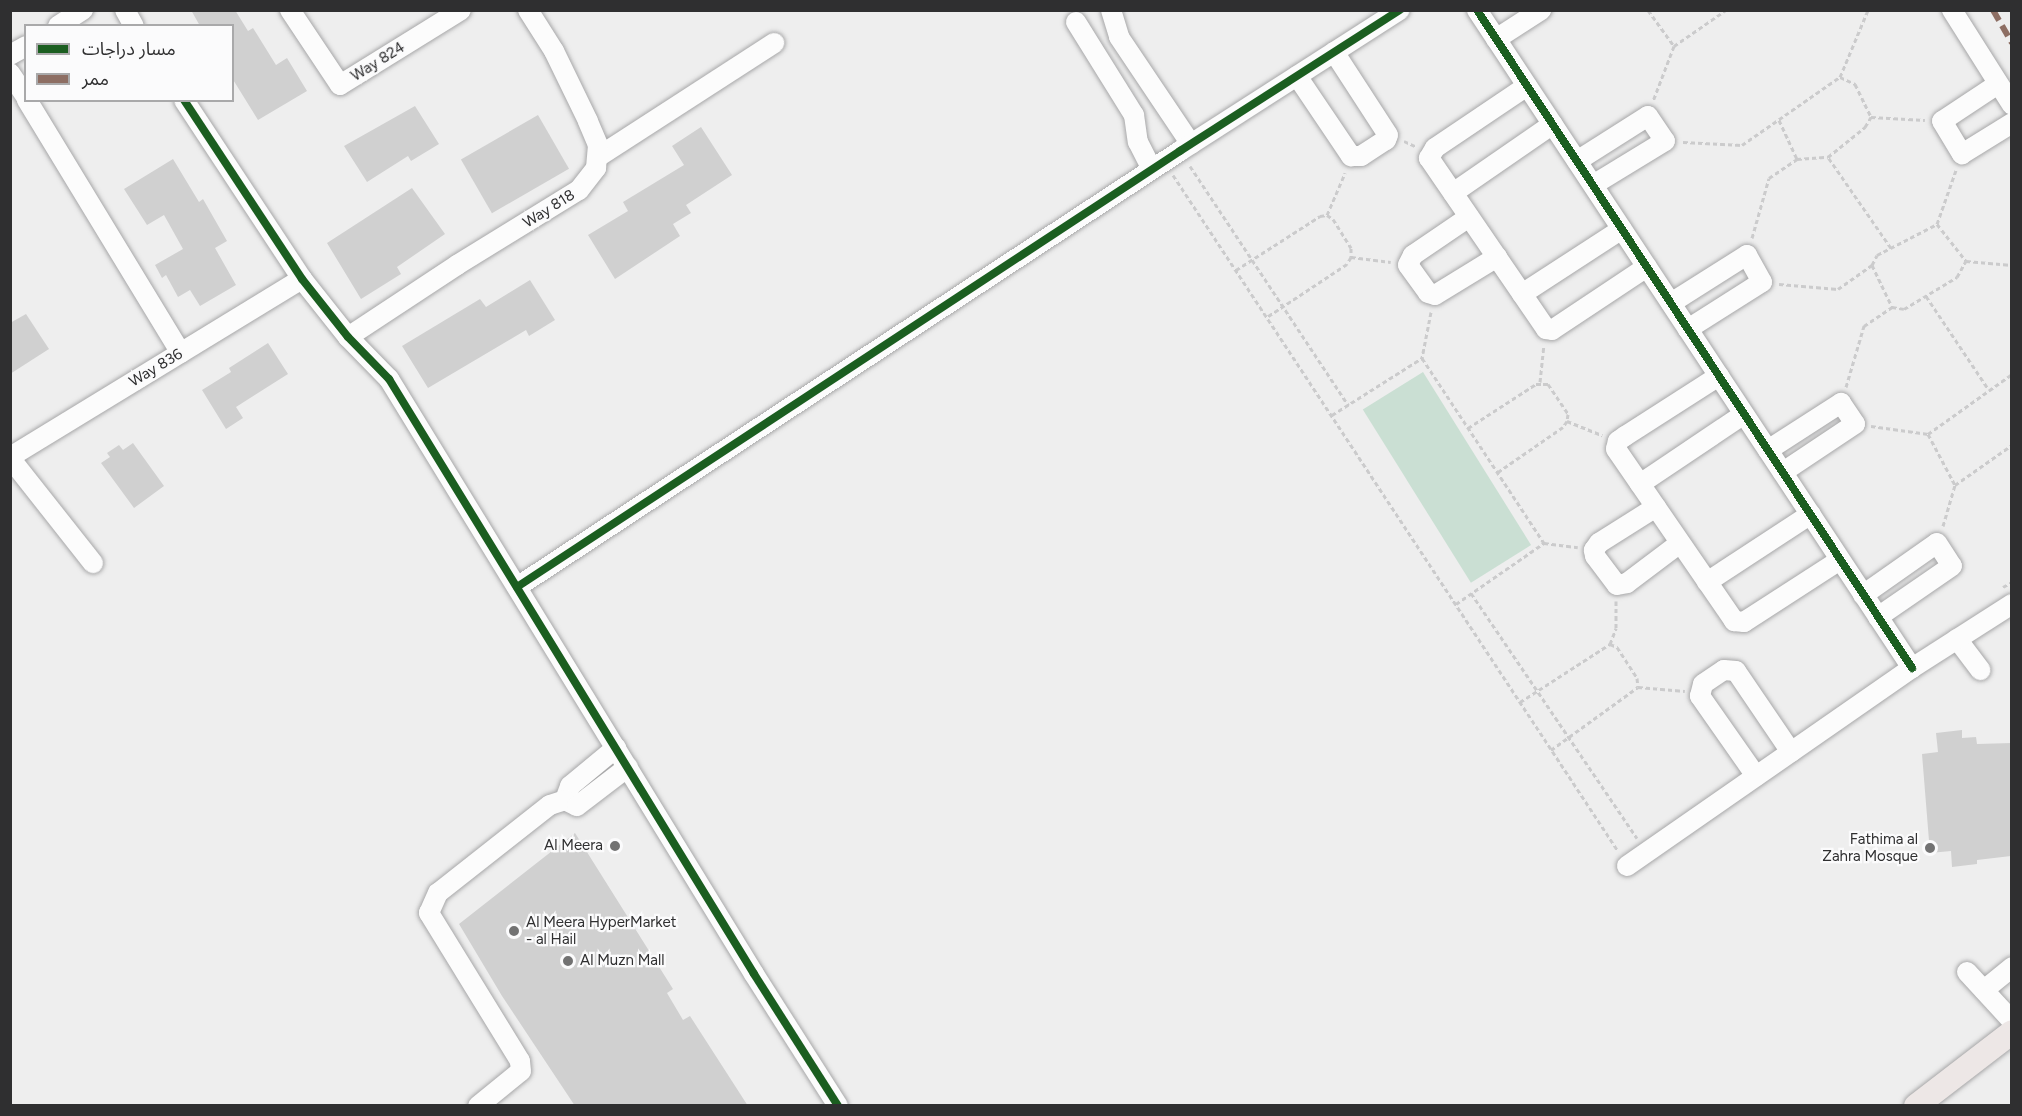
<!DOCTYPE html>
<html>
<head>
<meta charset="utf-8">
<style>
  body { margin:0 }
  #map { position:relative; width:2022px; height:1116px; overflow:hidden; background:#eee; font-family:Figtree,"Noto Sans Arabic",sans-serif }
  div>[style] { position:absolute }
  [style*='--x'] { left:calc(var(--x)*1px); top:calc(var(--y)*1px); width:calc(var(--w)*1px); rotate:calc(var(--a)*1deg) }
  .green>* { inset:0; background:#cadfd3; transform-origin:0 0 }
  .building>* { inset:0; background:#d0d0d0; transform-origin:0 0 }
  .path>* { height:3px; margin-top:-1.5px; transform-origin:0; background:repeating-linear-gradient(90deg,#cbcbcc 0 4.5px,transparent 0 7.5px) }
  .roads { filter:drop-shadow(0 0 2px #a7a7a8) drop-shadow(0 0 2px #a7a7a8) }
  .minor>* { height:20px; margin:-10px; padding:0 10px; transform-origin:10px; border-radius:10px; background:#fcfcfc }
  .major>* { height:24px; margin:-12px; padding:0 12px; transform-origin:12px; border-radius:12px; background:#ede7e6 }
  .quiet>* { height:6px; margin-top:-3px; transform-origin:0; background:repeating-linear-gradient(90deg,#8d6e63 0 12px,transparent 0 18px) }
  .cycleway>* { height:8px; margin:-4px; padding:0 4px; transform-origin:4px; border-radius:4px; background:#1b5e20 }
  .dots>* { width:16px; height:16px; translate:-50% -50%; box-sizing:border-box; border:3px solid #fbfbfc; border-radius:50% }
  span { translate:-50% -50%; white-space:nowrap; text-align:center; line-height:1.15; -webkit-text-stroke:4.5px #fbfbfc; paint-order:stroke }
  .street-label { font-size:15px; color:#2f2f30 }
  .poi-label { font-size:15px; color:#2f2f30 }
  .right { translate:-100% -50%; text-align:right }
  .left { translate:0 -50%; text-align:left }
  .frame { position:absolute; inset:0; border:12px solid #2f2f30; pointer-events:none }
  .legend { position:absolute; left:24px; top:24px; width:210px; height:78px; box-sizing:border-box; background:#fbfbfc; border:2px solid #a9a9aa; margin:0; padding:8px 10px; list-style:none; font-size:18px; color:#2f2f30 }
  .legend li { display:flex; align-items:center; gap:12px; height:30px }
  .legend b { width:30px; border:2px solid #a9a9aa }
</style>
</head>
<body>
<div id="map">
  <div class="green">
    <div style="left:1423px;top:372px;width:204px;height:71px;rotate:58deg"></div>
  </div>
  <div class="building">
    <div style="clip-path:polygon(191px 10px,235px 10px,248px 31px,253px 28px,276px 65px,287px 58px,307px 91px,258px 120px,232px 78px,232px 26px,200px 26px)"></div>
    <div style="clip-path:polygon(415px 106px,439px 144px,411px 161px,408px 156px,367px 182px,344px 146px)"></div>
    <div style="left:538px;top:115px;width:62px;height:89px;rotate:60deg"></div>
    <div style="clip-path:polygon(701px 127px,732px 175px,686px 205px,691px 213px,673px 224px,680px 236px,615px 279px,588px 235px,628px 211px,623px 202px,684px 165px,672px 146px)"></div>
    <div style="clip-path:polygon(173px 159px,199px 202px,203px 199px,227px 241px,215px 248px,236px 285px,200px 306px,190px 290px,178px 297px,166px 275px,162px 278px,155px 265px,183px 249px,164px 215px,147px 225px,124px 189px)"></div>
    <div style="clip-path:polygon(412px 188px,445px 234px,397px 267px,401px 274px,361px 299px,327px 243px)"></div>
    <div style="clip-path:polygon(530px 280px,555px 320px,529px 336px,526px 330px,428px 388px,402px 346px,480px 299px,486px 307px)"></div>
    <div style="clip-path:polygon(26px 314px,49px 349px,10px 374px,10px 323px)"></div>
    <div style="clip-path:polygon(268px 343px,288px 374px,236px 407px,243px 418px,226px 429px,202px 390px,231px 372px,229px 368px)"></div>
    <div style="clip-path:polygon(133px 443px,164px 486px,134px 508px,101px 463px,110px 457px,107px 453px,119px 445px,123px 450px)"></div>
    <div style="clip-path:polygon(1962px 730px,1962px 738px,1976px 737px,1977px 744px,2012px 743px,2011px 856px,1977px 860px,1977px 864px,1952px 867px,1951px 851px,1930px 853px,1922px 754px,1938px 752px,1936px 733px)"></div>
    <div style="clip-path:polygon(575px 833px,673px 989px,667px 993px,683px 1020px,690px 1016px,748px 1106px,575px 1106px,502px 996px,459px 924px)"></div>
  </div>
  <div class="path">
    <div style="--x:1648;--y:10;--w:44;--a:54.2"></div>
    <div style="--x:1674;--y:46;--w:59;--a:110.9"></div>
    <div style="--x:1674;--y:46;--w:63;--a:-34.7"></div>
    <div style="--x:1840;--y:77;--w:73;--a:-67.3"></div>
    <div style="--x:1779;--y:120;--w:43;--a:65.2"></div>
    <div style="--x:1404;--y:141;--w:14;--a:25"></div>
    <div style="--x:1683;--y:142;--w:59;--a:2.9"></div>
    <div style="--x:1742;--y:145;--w:119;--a:-34.8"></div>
    <div style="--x:1840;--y:77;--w:17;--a:25"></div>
    <div style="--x:1855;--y:84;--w:37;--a:64"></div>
    <div style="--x:1190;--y:166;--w:287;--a:56.5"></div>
    <div style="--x:1173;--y:175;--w:809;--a:56.64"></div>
    <div style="--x:1327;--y:215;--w:46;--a:-66.8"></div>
    <div style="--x:1937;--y:224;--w:47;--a:51.9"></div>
    <div style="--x:1752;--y:238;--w:62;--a:-74.2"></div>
    <div style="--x:1769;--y:178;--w:34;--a:-34"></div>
    <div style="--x:1797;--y:159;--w:31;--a:-4"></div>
    <div style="--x:1891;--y:248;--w:111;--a:-124.7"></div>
    <div style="--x:1828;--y:157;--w:48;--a:-39"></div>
    <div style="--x:1865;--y:127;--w:12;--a:-59"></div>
    <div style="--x:1871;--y:117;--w:54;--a:3.2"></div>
    <div style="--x:1351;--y:257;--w:40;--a:7.1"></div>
    <div style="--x:1872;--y:265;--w:47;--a:64.5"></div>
    <div style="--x:1236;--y:270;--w:100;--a:-32.7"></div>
    <div style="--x:1320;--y:216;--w:7;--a:-8"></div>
    <div style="--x:1327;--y:215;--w:7;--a:34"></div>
    <div style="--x:1333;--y:219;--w:34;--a:58"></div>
    <div style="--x:1351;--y:248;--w:9;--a:90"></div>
    <div style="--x:1351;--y:257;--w:8;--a:120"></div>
    <div style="--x:1347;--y:264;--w:96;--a:146.5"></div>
    <div style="--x:1779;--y:284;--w:59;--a:4.8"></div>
    <div style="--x:1838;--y:289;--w:42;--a:-35.2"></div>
    <div style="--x:1872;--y:265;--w:11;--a:-63"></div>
    <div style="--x:1877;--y:255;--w:68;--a:-27.3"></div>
    <div style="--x:1937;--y:224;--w:57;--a:-70.6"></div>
    <div style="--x:1926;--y:296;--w:113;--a:56.2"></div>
    <div style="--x:1431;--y:312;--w:47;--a:101.1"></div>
    <div style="--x:1422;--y:358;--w:222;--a:56.6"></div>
    <div style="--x:1540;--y:382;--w:36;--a:-84"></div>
    <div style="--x:1846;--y:387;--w:64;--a:-73.6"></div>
    <div style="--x:1864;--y:326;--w:34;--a:-34"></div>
    <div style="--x:1892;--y:307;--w:12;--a:9"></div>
    <div style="--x:1904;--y:309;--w:62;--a:-31.1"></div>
    <div style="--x:1957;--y:277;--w:18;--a:-61"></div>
    <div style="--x:1966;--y:261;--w:46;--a:5"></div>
    <div style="--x:1332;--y:415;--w:107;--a:-32.3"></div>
    <div style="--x:1567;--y:421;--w:38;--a:22"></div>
    <div style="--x:1871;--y:426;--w:58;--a:8"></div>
    <div style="--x:1928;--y:434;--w:103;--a:-35.5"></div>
    <div style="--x:1468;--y:428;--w:81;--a:-32.9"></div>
    <div style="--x:1536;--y:384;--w:12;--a:0"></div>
    <div style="--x:1548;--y:384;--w:36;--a:56"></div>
    <div style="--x:1568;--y:414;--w:7;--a:98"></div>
    <div style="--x:1567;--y:421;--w:7;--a:124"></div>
    <div style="--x:1563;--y:427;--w:79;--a:145.3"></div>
    <div style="--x:1928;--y:434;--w:58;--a:62.1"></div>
    <div style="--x:1943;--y:526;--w:43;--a:-73.7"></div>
    <div style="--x:1955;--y:485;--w:70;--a:-35.1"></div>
    <div style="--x:2003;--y:587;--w:10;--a:-29"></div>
    <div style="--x:1471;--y:593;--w:296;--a:55.9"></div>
    <div style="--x:1456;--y:604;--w:107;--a:-34.7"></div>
    <div style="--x:1544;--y:543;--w:34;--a:7"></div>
    <div style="--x:1610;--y:644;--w:8;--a:23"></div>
    <div style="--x:1617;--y:647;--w:37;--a:57"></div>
    <div style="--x:1637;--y:678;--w:9;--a:84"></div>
    <div style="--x:1520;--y:702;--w:107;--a:-32.8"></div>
    <div style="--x:1610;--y:644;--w:17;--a:-69"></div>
    <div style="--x:1616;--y:628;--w:27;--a:-90"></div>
    <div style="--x:1551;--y:750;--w:107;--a:-35.9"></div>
    <div style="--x:1638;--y:687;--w:47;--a:4.9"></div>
  </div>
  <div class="roads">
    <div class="minor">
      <div style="--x:125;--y:10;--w:18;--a:61"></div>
      <div style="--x:290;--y:10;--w:90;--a:56.3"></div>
      <div style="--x:340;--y:85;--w:142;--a:-31.8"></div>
      <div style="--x:1111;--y:10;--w:28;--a:73"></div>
      <div style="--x:1119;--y:37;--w:129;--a:56.1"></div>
      <div style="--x:1477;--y:10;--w:789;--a:56.53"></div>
      <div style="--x:1952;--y:10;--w:112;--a:57.7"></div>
      <div style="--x:1076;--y:22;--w:110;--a:58.1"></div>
      <div style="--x:1134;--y:115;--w:27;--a:82"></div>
      <div style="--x:1138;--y:142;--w:30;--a:63"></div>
      <div style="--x:58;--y:26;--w:30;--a:-33"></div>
      <div style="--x:1496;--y:39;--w:54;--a:-32.8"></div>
      <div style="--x:10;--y:55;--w:18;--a:-29"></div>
      <div style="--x:10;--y:73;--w:29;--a:56"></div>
      <div style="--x:1297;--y:76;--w:97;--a:56"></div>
      <div style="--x:1351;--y:156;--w:10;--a:0"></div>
      <div style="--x:1361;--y:156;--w:30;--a:-33"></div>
      <div style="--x:1386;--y:140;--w:5;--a:-68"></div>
      <div style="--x:1388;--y:135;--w:99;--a:-123"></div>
      <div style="--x:1998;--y:84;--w:67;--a:146.5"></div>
      <div style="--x:1942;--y:121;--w:39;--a:59"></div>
      <div style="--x:1962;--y:154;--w:59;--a:-31.8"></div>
      <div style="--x:1527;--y:86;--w:111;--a:146"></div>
      <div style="--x:1435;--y:148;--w:12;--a:121"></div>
      <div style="--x:1429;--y:158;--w:207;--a:55.6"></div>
      <div style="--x:1546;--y:329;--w:6;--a:9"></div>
      <div style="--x:1552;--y:330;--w:114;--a:-33.6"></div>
      <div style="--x:27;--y:100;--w:296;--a:58.7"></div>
      <div style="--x:184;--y:100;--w:214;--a:56.6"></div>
      <div style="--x:302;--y:279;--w:74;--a:51.6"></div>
      <div style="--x:348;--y:337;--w:59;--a:45.7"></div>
      <div style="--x:389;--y:379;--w:698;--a:58.47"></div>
      <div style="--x:754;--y:974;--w:156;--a:57.5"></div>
      <div style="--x:598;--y:157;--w:210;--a:-32.9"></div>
      <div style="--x:1577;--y:161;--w:84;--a:-32.4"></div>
      <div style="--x:1648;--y:116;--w:30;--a:56"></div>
      <div style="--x:1665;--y:141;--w:84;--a:148.6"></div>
      <div style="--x:1453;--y:193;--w:121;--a:-34.6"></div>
      <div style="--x:1469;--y:217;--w:68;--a:145.8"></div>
      <div style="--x:1413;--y:255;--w:11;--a:117"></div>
      <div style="--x:1408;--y:265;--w:34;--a:54"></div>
      <div style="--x:1428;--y:293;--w:7;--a:16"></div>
      <div style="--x:1435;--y:295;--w:73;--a:-31.5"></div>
      <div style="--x:1522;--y:294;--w:119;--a:-33"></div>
      <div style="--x:1671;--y:303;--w:90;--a:-32.3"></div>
      <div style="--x:1747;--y:255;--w:31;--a:61"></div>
      <div style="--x:1762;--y:282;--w:88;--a:147.6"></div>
      <div style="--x:348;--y:337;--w:131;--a:-33.4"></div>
      <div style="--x:457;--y:265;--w:143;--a:-31.6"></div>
      <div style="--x:579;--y:190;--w:28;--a:-52"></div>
      <div style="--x:596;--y:168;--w:23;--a:-85"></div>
      <div style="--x:598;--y:145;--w:26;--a:-113"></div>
      <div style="--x:588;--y:121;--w:78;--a:-115.9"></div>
      <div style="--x:554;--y:51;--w:49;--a:-122.4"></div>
      <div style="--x:1719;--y:376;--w:112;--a:147.4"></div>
      <div style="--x:1625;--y:436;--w:9;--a:144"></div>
      <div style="--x:1618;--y:441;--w:8;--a:104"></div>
      <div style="--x:1616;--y:449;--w:209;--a:55.5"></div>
      <div style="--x:1734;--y:621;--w:10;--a:6"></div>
      <div style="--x:1744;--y:622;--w:114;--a:-32.9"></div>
      <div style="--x:1768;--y:450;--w:87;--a:-32.8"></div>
      <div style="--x:1841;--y:403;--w:25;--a:56"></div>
      <div style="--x:1855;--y:424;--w:87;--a:146.3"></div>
      <div style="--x:10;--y:457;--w:342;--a:-31.4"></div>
      <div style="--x:10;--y:458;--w:134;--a:51.7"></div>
      <div style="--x:1640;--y:484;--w:125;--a:-33.9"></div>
      <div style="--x:1656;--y:507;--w:67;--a:147.7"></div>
      <div style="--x:1599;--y:543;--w:9;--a:126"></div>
      <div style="--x:1594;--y:550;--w:6;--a:81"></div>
      <div style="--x:1595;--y:556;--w:36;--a:53"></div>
      <div style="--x:1617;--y:585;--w:10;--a:-11"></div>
      <div style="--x:1627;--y:583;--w:66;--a:-37"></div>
      <div style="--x:1707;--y:582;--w:124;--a:-33.2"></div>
      <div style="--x:517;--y:587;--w:794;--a:-33.33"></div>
      <div style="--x:1180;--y:151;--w:261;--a:-32.7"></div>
      <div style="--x:1863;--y:595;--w:90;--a:-35.1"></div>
      <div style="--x:1937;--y:543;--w:27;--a:57"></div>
      <div style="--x:1952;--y:566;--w:90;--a:145.4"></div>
      <div style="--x:1957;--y:639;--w:39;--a:53"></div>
      <div style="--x:1756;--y:776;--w:98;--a:-125"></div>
      <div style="--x:1700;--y:696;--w:12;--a:-76"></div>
      <div style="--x:1703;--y:684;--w:25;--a:-34"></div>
      <div style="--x:1724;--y:670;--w:12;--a:5"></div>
      <div style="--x:1736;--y:671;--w:98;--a:55.8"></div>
      <div style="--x:565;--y:800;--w:15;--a:-70"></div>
      <div style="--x:570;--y:786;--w:60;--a:-39.6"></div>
      <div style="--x:1627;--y:866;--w:347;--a:-34.8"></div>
      <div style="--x:1912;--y:668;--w:119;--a:-32.6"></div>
      <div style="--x:1967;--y:972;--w:67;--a:47.4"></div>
      <div style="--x:1984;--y:990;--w:36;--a:-39"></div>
      <div style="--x:478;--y:1106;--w:55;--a:-39.1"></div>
      <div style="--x:521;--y:1071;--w:10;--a:-96"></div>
      <div style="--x:520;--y:1061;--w:174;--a:-121.6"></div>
      <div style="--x:429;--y:913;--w:22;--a:-66"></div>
      <div style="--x:438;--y:893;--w:142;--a:-38.2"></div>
      <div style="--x:550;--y:805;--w:16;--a:-18"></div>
      <div style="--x:565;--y:800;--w:13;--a:27"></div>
      <div style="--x:577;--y:806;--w:64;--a:-37.4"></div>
    </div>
    <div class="major">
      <div style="--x:1916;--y:1106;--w:121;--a:-37.6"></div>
    </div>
  </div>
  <div class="quiet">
    <div style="--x:1993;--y:10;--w:38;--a:60"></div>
  </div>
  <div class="cycleway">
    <div style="--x:1477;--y:10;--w:789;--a:56.53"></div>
    <div style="--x:184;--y:100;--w:214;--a:56.6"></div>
    <div style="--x:302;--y:279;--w:74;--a:51.6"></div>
    <div style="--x:348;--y:337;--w:59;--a:45.7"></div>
    <div style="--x:389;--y:379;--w:698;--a:58.47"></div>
    <div style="--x:754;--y:974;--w:156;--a:57.5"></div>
    <div style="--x:517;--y:587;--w:794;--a:-33.33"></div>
    <div style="--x:1180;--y:151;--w:261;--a:-32.7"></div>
  </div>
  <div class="dots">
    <div style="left:615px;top:846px;background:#727272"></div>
    <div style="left:1930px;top:848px;background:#727272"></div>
    <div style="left:514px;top:931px;background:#727272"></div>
    <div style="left:568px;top:961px;background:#727272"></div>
  </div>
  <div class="street-label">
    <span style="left:378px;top:62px;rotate:-32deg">Way 824</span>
    <span style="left:549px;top:209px;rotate:-32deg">Way 818</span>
    <span style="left:156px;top:368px;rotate:-31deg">Way 836</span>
  </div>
  <div class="poi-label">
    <span class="right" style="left:1918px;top:848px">Fathima al<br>Zahra Mosque</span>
    <span class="right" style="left:603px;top:846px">Al Meera</span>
    <span class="left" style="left:526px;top:931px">Al Meera HyperMarket<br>- al Hail</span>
    <span class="left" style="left:580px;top:961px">Al Muzn Mall</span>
  </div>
  <div class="frame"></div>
  <ul class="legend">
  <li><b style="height:8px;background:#1b5e20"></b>مسار دراجات</li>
  <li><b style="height:8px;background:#8d6e63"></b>ممر</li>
  </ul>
</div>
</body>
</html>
